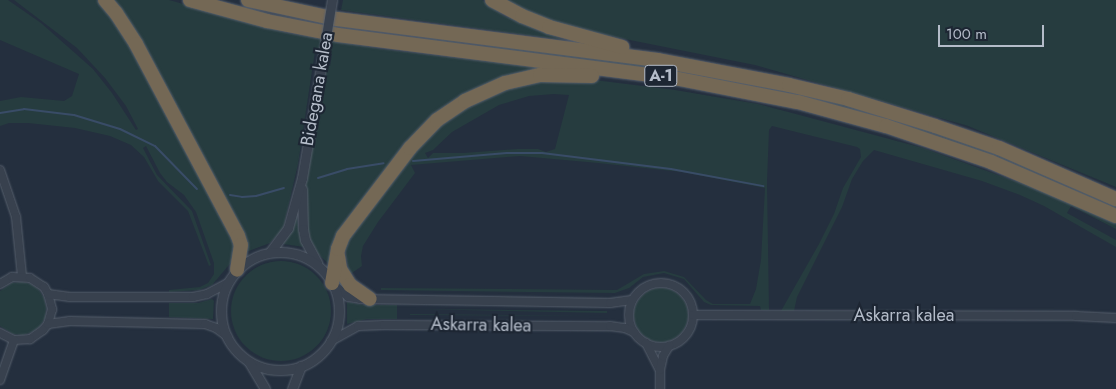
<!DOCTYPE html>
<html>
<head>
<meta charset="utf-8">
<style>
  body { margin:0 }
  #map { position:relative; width:1116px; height:389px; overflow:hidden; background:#242f3e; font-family:Jost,sans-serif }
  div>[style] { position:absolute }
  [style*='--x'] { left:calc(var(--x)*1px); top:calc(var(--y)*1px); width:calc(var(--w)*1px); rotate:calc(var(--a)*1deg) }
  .green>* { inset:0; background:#263c3f }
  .round { border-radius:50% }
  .stream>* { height:2px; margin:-1px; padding:0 1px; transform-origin:1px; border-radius:1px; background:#394c67 }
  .roads { filter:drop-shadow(0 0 1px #565f6c) drop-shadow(0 0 1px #565f6c) }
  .minor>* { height:8px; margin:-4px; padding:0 4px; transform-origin:4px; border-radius:4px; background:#38414e }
  .minor>.ring { margin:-4px; padding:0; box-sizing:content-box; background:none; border:8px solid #38414e; border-radius:50% }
  .tertiary>* { height:9px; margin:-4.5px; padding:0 4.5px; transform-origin:4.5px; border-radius:4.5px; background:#38414e }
  .tertiary>.ring { margin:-4.5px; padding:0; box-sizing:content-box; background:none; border:9px solid #38414e; border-radius:50% }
  .motorway>* { height:14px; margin:-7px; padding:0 7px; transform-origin:7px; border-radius:7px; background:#746855 }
  .bridges { filter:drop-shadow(0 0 1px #565f6c) drop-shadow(0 0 1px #565f6c) }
  .tertiary-bridge>* { height:9px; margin:-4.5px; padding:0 4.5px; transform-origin:4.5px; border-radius:4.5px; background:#38414e }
  span { translate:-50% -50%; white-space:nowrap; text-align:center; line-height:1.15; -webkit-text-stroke:4.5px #1d2633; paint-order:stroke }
  .shield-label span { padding:1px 4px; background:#1d2633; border:1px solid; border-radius:4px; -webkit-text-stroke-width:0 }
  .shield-label { font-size:16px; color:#b4bcc9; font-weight:700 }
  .street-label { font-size:18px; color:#b4bcc9 }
  .scale { position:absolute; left:938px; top:25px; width:106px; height:22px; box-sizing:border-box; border:2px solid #b4bcc9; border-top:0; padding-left:6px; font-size:15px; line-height:18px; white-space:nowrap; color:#b4bcc9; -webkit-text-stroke:4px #1d2633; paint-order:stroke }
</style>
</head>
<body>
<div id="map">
  <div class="green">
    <div style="clip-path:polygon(0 0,8px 0,41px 23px,93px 69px,112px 93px,136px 130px,138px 129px,126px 106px,105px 78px,77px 48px,14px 0,97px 0,112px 17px,130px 43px,235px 242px,234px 259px,212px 285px,199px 290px,169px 292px,169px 290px,200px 287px,208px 283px,214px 274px,214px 263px,196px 212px,184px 195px,167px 182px,160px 173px,146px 146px,143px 148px,157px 175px,192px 211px,211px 265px,209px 266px,188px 211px,158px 181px,144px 157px,131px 145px,110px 136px,75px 128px,28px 123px,9px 123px,0 126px,0 101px,21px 97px,64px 101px,72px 96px,79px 74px,0 40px)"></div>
    <div style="clip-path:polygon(108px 0,169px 0,288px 33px,381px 49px,549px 69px,446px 108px,329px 264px,318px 254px,307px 232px,306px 181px,327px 66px,330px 66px,332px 54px,315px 51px,298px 164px,283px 229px,270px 243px,246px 252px)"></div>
    <div style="clip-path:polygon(343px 0,482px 0,504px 16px,564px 40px,341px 10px)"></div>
    <div style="clip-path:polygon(505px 0,1116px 0,1116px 187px,968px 126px,755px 65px,580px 30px,526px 14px)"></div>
    <div style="clip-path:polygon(501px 45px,696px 70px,855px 106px,1006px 156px,1116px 204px,1116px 211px,855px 112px,504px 52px,488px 47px)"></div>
    <div style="clip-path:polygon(evenodd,586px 79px,675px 90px,758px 104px,923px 148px,1042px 191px,1116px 223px,1116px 229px,1071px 206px,1067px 213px,1116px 240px,1116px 247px,1044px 206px,1020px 195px,982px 181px,874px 150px,863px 161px,852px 179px,842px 207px,797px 297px,794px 311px,781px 311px,819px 244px,834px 214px,843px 188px,861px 157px,860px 149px,857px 147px,772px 126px,769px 130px,767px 182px,769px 310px,761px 310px,760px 306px,711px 305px,704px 302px,684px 279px,664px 273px,643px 277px,629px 288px,615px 293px,381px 290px,381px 288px,617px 290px,644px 274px,664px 271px,684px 277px,706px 300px,713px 304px,750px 304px,756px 289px,761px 260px,765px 188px,682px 172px,598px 163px,520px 156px,411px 165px,415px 173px,378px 222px,363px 246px,361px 256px,362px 266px,349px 275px,345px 250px,348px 239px,406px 160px,445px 120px,491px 93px,536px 81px,586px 79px,554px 94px,569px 95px,555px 149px,546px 152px,538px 149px,517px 149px,463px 153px,433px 153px,428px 158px,425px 153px,433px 150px,452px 132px,499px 105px,529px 96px,554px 94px)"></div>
    <div style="clip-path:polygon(296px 210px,299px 233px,304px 247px,283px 244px,289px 235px)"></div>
    <div class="round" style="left:231px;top:261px;width:100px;height:100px"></div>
    <div style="clip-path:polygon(22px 282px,31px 284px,39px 290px,44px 298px,46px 308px,45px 318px,40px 326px,32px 332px,23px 335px,13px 334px,0 326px,0 291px,12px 283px)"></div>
    <div class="round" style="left:634px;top:288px;width:54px;height:54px"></div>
    <div style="clip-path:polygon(212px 299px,214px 301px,213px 319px,169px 317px,169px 303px,198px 303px)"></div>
    <div style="clip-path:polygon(347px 302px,364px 305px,397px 305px,397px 319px,367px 319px,347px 324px)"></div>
    <div style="clip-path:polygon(410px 309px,607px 311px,607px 313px)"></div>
    <div style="clip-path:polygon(410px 314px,607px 316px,410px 315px)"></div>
  </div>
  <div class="stream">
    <div style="--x:0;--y:113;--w:24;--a:-9"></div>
    <div style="--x:24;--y:109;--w:50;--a:6.8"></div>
    <div style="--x:74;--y:115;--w:48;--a:16.9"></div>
    <div style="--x:120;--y:129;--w:39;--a:26"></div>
    <div style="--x:155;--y:146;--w:60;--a:45.7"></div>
    <div style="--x:413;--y:161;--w:94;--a:-4.9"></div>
    <div style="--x:507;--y:153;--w:35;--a:0"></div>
    <div style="--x:542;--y:153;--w:130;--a:7.1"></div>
    <div style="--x:671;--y:169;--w:94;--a:10.5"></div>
    <div style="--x:318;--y:178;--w:30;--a:-17"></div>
    <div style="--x:347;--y:169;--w:37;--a:-9"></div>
    <div style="--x:230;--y:195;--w:12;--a:9"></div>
    <div style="--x:242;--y:197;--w:14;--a:-4"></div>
    <div style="--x:256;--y:196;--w:29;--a:-16"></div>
  </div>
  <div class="roads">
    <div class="minor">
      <div style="--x:0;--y:170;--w:50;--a:71.2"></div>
      <div style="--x:16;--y:217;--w:59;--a:84.2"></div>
      <div style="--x:332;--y:283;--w:21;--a:41"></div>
      <div style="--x:348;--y:297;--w:12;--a:9"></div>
      <div style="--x:360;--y:299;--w:250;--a:0.9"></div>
      <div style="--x:610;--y:303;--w:22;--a:-8"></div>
      <div class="ring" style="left:629px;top:283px;width:56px;height:56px"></div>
      <div style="--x:0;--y:284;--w:14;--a:-30"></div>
      <div style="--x:12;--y:277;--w:18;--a:3"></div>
      <div style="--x:30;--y:278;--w:17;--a:33"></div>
      <div style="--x:44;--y:287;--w:8;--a:60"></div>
      <div style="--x:48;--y:294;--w:16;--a:75"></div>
      <div style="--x:52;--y:309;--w:16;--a:105"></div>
      <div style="--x:48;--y:324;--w:8;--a:130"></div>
      <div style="--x:43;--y:330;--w:16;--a:145"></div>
      <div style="--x:30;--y:339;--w:16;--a:176"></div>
      <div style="--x:14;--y:340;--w:16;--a:-153"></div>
      <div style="--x:48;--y:294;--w:22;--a:8"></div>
      <div style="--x:70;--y:297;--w:123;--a:0"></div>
      <div style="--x:193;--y:297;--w:14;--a:-12"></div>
      <div style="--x:207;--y:294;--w:24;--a:-28"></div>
      <div style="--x:693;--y:315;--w:383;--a:0.1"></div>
      <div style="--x:1076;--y:316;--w:40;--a:2.9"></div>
      <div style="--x:48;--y:324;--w:22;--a:-8"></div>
      <div style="--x:70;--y:321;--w:135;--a:1.3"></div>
      <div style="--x:205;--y:324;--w:12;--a:20"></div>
      <div style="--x:216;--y:328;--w:14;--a:36"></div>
      <div style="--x:331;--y:341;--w:31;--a:-29"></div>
      <div style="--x:358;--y:326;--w:26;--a:-2"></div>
      <div style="--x:384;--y:325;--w:226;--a:0.3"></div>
      <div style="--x:610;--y:326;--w:15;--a:8"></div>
      <div style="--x:625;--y:328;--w:10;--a:24"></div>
      <div style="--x:646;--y:343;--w:30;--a:63"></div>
      <div style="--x:0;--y:380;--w:42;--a:-70.7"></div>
      <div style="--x:660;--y:389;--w:19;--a:-90"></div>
      <div style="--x:660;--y:370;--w:14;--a:-78"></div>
      <div style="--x:663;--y:356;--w:12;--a:-59"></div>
    </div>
    <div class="tertiary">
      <div style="--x:302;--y:189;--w:40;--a:88.6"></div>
      <div style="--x:303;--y:229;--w:11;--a:80"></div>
      <div style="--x:305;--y:240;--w:26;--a:62"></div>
      <div style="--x:270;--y:252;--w:30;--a:-53"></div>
      <div style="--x:288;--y:228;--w:52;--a:-74.4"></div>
      <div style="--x:302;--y:178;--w:119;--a:-80.3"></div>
      <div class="ring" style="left:221px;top:252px;width:109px;height:109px"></div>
      <div style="--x:249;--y:362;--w:31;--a:59"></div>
      <div style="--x:292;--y:389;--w:25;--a:-69"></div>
    </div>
    <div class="motorway">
      <div style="--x:105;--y:0;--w:17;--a:50"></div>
      <div style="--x:116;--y:13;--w:37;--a:57"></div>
      <div style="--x:136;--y:44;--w:217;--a:62"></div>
      <div style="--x:238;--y:236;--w:9;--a:72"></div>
      <div style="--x:241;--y:245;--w:25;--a:99"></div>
      <div style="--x:190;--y:0;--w:80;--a:15.3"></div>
      <div style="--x:267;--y:21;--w:72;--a:11.2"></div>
      <div style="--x:338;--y:35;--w:339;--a:7.3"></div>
      <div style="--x:674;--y:78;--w:126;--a:11"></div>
      <div style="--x:798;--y:102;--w:91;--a:15.3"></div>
      <div style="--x:886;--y:126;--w:111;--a:18.9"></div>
      <div style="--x:991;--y:162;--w:136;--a:23.4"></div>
      <div style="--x:248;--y:0;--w:91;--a:12.1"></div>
      <div style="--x:337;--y:19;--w:323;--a:7.3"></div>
      <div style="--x:657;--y:60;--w:134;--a:10.7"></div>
      <div style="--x:789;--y:85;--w:61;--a:13.3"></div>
      <div style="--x:848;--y:99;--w:91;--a:17.2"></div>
      <div style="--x:935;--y:126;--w:68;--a:19"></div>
      <div style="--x:999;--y:148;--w:128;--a:23.6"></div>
      <div style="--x:492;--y:0;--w:34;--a:28"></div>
      <div style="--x:522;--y:16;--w:29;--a:22"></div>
      <div style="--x:549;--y:27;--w:76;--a:15.3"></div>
      <div style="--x:338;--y:256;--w:13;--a:81"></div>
      <div style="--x:340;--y:269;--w:19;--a:58"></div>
      <div style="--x:350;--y:285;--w:24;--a:35"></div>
      <div style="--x:332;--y:283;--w:35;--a:-80"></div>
      <div style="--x:338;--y:249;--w:14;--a:-69"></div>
      <div style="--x:343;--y:236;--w:111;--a:-52.7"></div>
      <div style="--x:410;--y:148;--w:39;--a:-46"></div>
      <div style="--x:437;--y:120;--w:34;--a:-34"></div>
      <div style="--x:465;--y:101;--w:44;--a:-24.2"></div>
      <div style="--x:505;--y:83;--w:36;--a:-13"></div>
      <div style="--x:540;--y:75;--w:52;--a:1.1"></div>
    </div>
  </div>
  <div class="bridges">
    <div class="tertiary-bridge">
      <div style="--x:322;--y:61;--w:62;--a:-80.7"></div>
    </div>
  </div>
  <div class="shield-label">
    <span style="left:661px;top:76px">A-1</span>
  </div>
  <div class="street-label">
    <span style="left:317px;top:89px;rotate:-80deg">Bidegana kalea</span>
    <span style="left:904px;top:315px">Askarra kalea</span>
    <span style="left:481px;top:325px;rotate:1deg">Askarra kalea</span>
  </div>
  <div class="scale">100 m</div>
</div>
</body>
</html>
